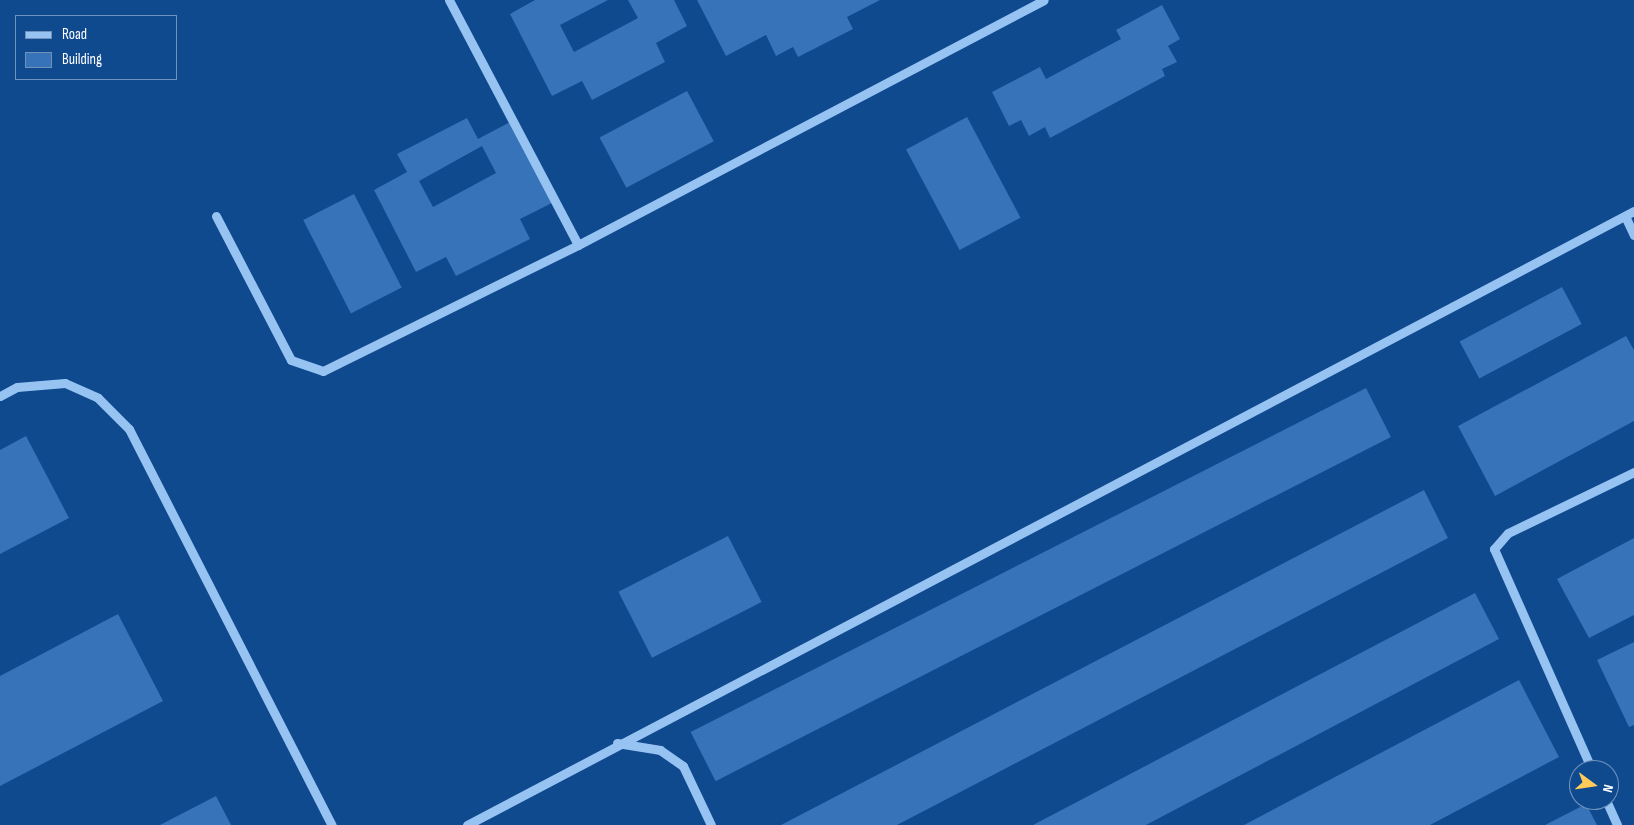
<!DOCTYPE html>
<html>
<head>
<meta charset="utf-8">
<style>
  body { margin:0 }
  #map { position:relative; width:1634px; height:825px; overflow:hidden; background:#0f498e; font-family:"Sofia Sans Condensed",sans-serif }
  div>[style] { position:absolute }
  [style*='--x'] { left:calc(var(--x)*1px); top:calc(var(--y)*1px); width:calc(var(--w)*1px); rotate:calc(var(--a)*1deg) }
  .building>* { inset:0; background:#3773b8; transform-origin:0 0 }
  .minor>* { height:9px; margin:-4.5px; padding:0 4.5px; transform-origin:4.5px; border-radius:4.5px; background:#97c3f3 }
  span { translate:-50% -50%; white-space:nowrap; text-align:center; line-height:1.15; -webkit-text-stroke:4px #0f498e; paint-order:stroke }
  .legend { position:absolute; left:15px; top:15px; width:162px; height:65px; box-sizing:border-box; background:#0f498e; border:1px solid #6f92bb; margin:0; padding:6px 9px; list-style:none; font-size:15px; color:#fff }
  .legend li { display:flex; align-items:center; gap:10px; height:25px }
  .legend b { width:25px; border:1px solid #6f92bb }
  .north { position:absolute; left:1569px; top:760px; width:50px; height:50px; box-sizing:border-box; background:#0f498e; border:1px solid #6f92bb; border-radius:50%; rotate:104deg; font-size:14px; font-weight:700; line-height:20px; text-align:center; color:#fff }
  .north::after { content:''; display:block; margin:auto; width:18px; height:22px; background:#ffcc59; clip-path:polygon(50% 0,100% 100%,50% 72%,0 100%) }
</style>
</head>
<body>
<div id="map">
  <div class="building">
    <div style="clip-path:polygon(535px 0,608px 0,560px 25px,574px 52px,638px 18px,628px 0,674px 0,687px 26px,656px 43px,665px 62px,592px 100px,582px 81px,552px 96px,510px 14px)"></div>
    <div style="clip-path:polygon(697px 0,880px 0,847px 17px,853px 29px,798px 57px,793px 47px,776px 56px,766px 35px,726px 56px)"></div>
    <div style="clip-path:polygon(1162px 5px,1180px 39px,1168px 46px,1177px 62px,1162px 69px,1165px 76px,1050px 138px,1045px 127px,1029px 136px,1021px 120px,1009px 126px,992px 92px,1040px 67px,1046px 79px,1121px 39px,1116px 30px)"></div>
    <div style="left:687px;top:91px;width:57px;height:99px;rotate:62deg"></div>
    <div style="left:967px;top:117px;width:114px;height:69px;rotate:62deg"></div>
    <div style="clip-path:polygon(evenodd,467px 118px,478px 139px,510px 122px,552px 203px,520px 219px,530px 239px,456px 276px,446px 257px,416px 272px,374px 190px,407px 172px,397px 154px,467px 118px,482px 146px,496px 173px,433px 207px,419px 181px,482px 146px)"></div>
    <div style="left:354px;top:194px;width:105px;height:57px;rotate:63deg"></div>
    <div style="left:1562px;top:287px;width:42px;height:116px;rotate:62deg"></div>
    <div style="clip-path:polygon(1626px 336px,1634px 350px,1634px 421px,1495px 496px,1458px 426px)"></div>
    <div style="left:1366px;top:388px;width:55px;height:758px;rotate:63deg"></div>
    <div style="clip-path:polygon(26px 436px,69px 518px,0 554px,0 450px)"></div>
    <div style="clip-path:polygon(1424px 490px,1448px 538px,897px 825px,781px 825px)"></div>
    <div style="left:728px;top:536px;width:74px;height:123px;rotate:63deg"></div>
    <div style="clip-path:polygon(1634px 538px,1634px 615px,1589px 638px,1557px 579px)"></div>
    <div style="clip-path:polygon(1475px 593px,1499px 639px,1146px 825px,1033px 825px)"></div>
    <div style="clip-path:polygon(118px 614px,163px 701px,0 786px,0 676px)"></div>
    <div style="clip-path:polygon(1634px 642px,1634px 725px,1629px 727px,1597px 660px)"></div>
    <div style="clip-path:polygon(1519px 680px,1559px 757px,1430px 825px,1244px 825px)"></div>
    <div style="clip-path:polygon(216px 796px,231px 825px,160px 825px)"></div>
    <div style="clip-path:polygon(1586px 804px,1597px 825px,1545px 825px)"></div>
  </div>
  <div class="minor">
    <div style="--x:449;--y:0;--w:277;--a:62.2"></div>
    <div style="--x:216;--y:216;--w:162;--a:62.5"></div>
    <div style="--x:291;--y:360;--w:34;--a:19"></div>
    <div style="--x:323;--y:371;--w:284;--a:-26.3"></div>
    <div style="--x:578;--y:245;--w:526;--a:-27.73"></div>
    <div style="--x:1625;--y:216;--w:21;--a:65"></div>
    <div style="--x:0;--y:396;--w:19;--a:-28"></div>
    <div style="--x:17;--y:387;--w:48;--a:-4.8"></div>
    <div style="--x:65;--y:383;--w:36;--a:24"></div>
    <div style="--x:98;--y:398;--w:44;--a:45"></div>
    <div style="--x:129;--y:429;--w:445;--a:62.9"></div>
    <div style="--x:617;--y:743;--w:44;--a:9.2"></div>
    <div style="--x:660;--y:750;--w:28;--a:35"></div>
    <div style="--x:683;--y:766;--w:65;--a:64.6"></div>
    <div style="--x:1592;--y:770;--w:242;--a:-113.9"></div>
    <div style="--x:1494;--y:549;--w:21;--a:-49"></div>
    <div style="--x:1508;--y:533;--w:140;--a:-25.8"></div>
    <div style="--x:1606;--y:800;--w:27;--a:66"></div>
    <div style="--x:467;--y:825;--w:1319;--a:-27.75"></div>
  </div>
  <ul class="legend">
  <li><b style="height:6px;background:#97c3f3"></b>Road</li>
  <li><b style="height:14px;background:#3773b8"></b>Building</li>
  </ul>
  <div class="north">N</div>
</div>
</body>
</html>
